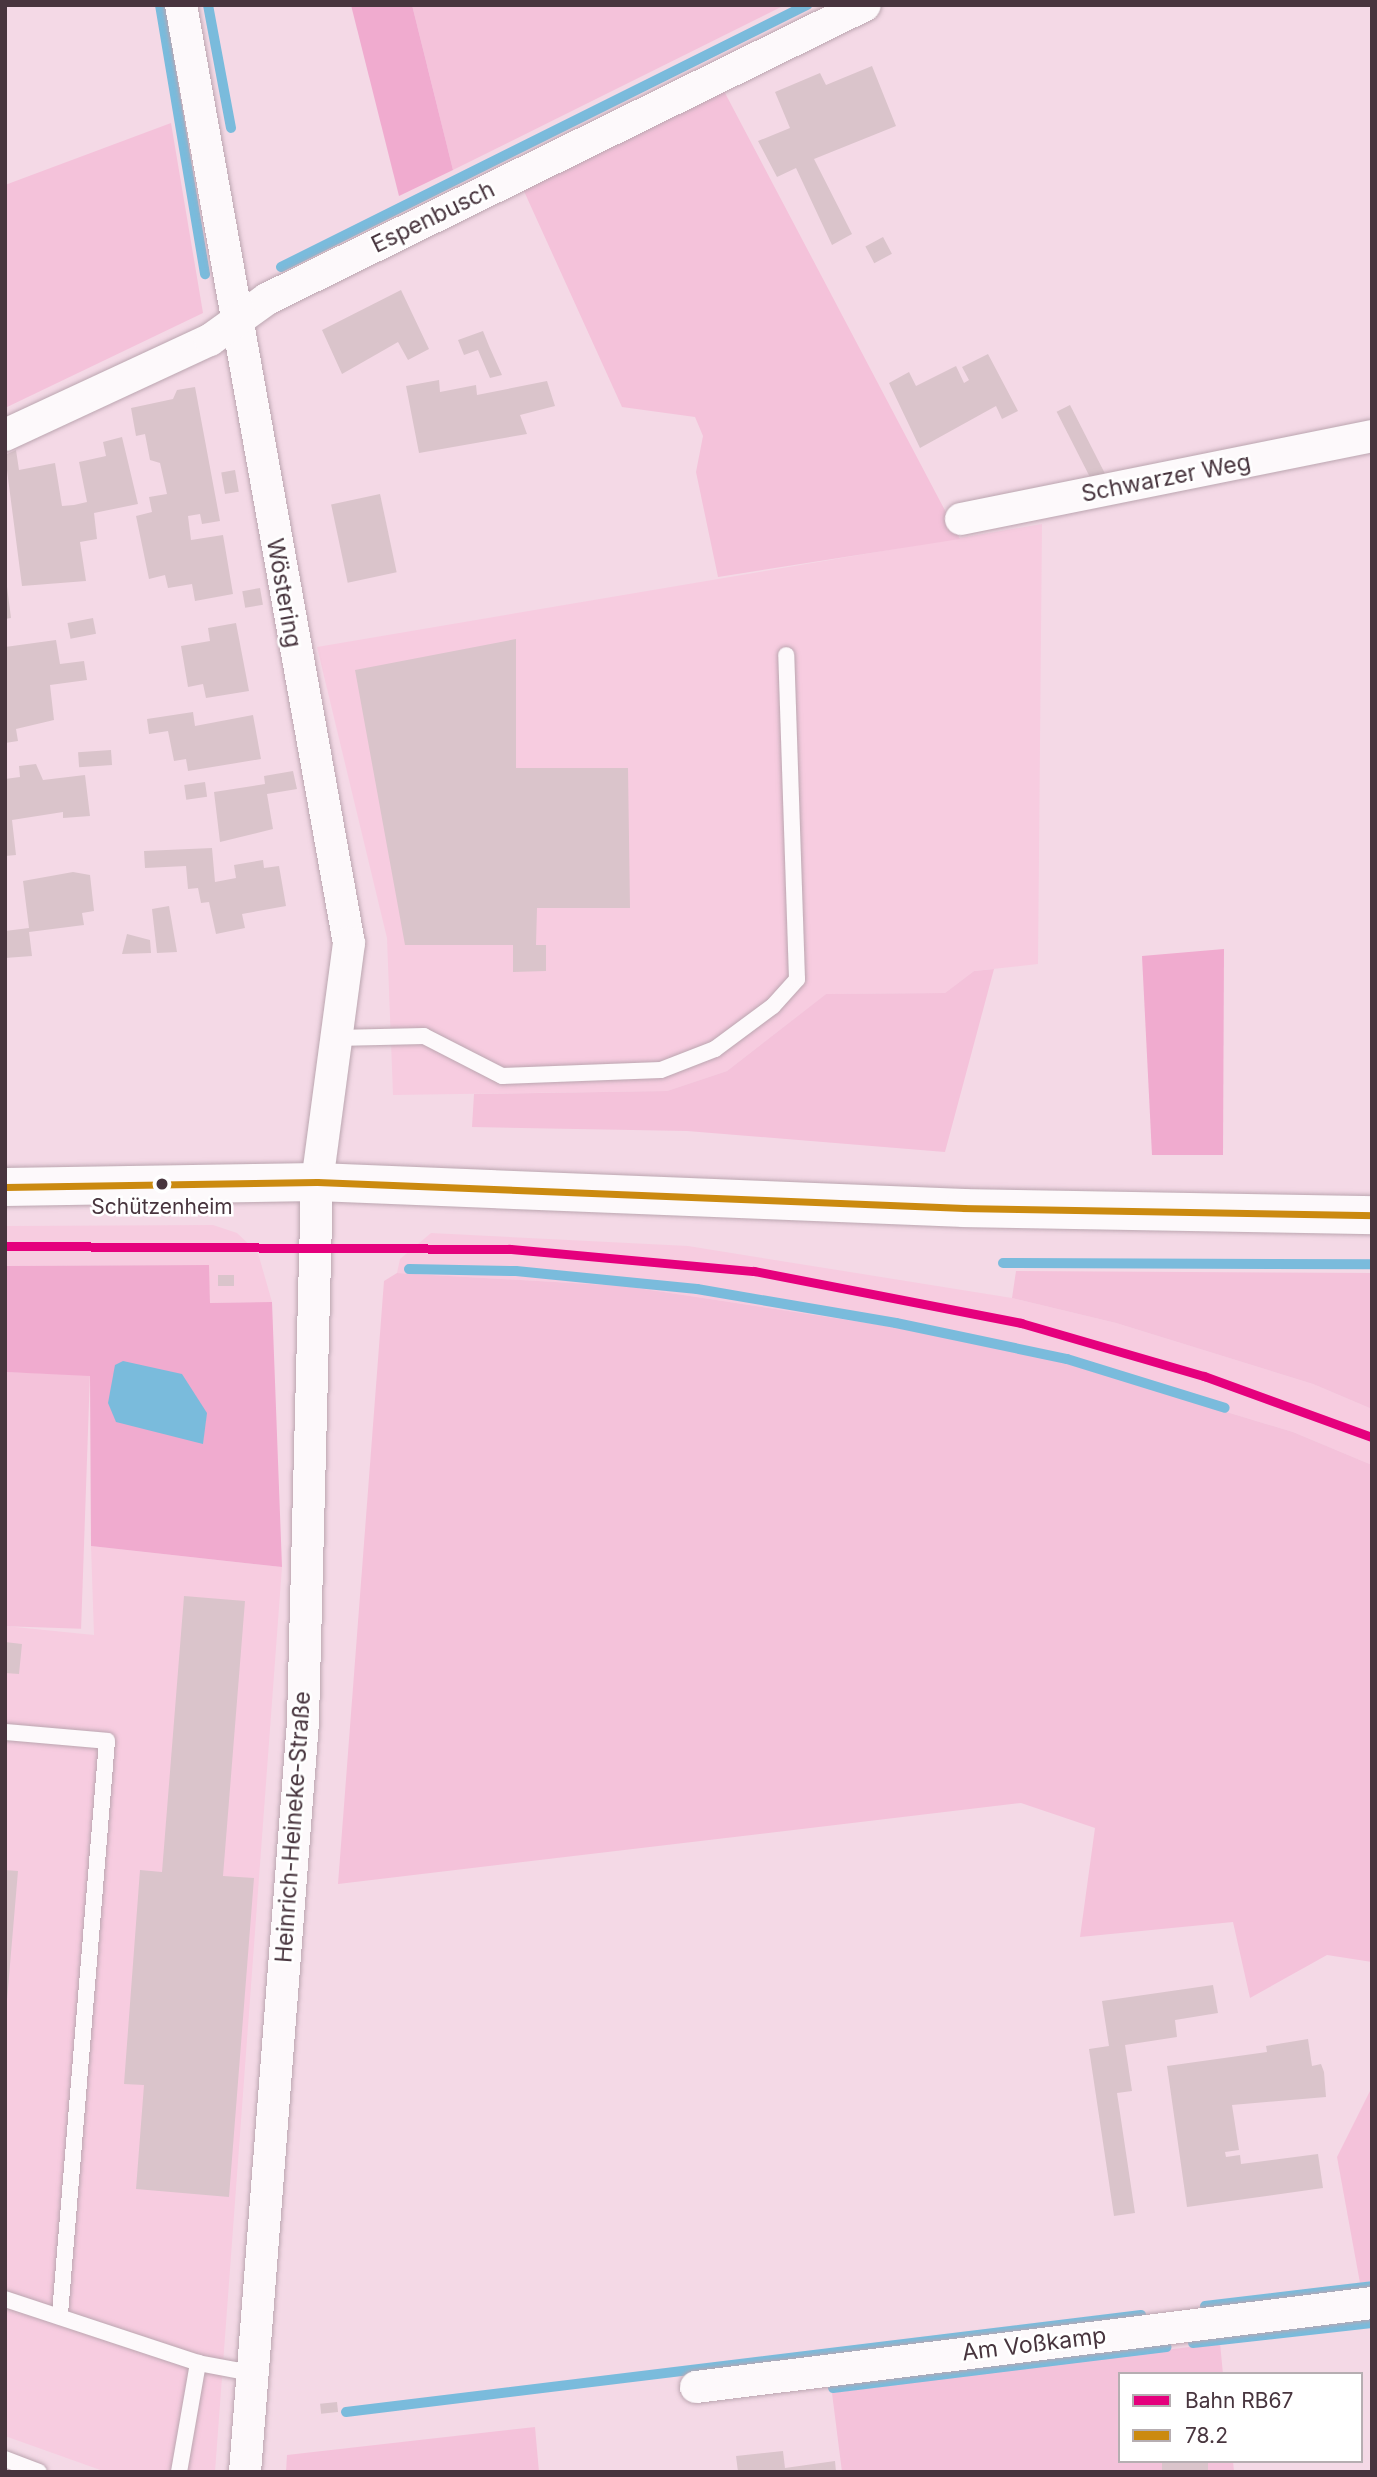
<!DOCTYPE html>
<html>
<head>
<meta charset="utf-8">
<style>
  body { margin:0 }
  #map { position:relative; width:1377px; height:2477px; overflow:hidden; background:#f4d9e6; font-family:Inter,sans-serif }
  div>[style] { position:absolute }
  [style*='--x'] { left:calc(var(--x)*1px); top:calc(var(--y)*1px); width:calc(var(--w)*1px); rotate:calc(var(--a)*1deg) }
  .built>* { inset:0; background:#f7cce0 }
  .green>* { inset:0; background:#f4c2da; transform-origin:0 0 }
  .forest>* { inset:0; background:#f0abcf }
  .water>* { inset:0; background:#7abbdc }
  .stream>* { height:10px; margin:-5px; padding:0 5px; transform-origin:5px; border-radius:5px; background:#7abbdc }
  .building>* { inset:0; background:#dac4cb; transform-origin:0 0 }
  .roads { filter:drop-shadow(0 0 2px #bba6b0) drop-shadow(0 0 2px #bba6b0) }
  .lane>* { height:16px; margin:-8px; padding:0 8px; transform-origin:8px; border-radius:8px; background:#fdf9fb }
  .street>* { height:32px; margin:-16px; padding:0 16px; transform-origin:16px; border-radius:16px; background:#fdf9fb }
  .secondary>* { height:38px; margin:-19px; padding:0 19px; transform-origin:19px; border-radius:19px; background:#fdf9fb }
  .bus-1>* { height:7px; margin:-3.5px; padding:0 3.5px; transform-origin:3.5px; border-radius:3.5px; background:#cb8a10 }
  .rail-1>* { height:9px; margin:-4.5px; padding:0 4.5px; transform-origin:4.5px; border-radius:4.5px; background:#e5007d }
  .dots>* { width:19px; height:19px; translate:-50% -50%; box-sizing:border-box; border:4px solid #fff; border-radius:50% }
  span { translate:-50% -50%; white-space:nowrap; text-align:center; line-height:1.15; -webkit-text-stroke:5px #fff; paint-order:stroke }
  .bus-label { font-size:21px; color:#48353e }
  .street-label { font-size:23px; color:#48353e }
  .frame { position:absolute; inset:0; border:7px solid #48353e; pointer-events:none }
  .legend { position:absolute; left:1118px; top:2372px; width:245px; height:91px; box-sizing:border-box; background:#fff; border:2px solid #b6aeb2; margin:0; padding:9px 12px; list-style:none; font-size:21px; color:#48353e }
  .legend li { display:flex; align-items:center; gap:14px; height:35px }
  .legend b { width:35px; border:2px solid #b6aeb2 }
</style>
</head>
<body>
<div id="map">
  <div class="built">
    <div style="clip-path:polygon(1042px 524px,1038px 964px,974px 971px,945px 993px,826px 994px,727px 1071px,667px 1091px,393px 1095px,387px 938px,317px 647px)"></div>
    <div style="clip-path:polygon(213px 1225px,237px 1233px,258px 1253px,272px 1302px,210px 1303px,208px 1265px,5px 1266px,5px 1226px)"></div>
    <div style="clip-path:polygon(431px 1233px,688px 1246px,1012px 1298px,1116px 1323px,1313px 1384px,1372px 1409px,1372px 1465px,1293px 1432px,1065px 1363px,894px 1327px,624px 1286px,397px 1273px,400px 1259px)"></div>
    <div style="clip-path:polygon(91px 1546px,282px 1567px,215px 2472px,106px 2472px,5px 2436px,5px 1626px,94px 1635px)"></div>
  </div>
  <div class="green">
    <div style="clip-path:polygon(412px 5px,785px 5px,453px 170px)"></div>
    <div style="clip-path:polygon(724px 91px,960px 539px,718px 577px,696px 472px,703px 436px,695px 417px,622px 407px,523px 189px)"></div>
    <div style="clip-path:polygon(171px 123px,203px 313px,5px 408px,5px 185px)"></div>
    <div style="clip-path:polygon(994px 969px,945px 1152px,687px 1131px,472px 1127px,474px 1094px,667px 1091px,727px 1071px,826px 994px,945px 993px,974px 971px)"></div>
    <div style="clip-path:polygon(1016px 1271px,1372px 1273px,1372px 1409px,1313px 1384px,1116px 1323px,1012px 1298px)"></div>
    <div style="clip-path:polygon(397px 1273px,624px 1286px,894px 1327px,1065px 1363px,1293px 1432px,1372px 1465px,1372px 1962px,1327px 1955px,1250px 1998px,1233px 1922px,1080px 1937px,1095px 1828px,1021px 1803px,338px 1884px,384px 1281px)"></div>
    <div style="left:5px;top:1372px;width:85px;height:254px;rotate:2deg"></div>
    <div style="clip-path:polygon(1372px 2087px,1372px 2281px,1360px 2283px,1337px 2157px)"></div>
    <div style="clip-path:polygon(1220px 2343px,1223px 2374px,1120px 2374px,1120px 2461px,1233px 2461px,1234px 2472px,842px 2472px,832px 2393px)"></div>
    <div style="clip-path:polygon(535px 2427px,539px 2472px,286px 2472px,287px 2455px)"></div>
  </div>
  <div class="forest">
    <div style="clip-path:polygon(351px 5px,412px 5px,453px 170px,399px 196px)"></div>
    <div style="clip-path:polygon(1224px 949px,1223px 1155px,1152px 1155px,1142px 956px)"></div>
    <div style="clip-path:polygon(209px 1265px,210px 1303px,272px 1302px,282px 1567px,91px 1546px,90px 1376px,5px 1372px,5px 1266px)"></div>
  </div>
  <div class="water">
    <div style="clip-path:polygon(123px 1361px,182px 1374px,207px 1413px,203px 1444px,116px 1422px,108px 1403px,115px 1365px)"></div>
  </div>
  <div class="stream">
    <div style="--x:160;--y:5;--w:273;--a:80.5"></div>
    <div style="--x:208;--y:5;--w:125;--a:79.4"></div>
    <div style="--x:281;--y:267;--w:588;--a:-26.48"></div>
    <div style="--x:1003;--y:1263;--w:369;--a:0.2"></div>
    <div style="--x:409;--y:1269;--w:107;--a:1.1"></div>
    <div style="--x:516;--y:1271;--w:182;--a:5.7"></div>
    <div style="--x:697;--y:1289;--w:202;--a:9.7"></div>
    <div style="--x:896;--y:1323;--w:175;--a:11.9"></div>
    <div style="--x:1067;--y:1359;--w:165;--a:17.2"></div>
    <div style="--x:1205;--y:2306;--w:168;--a:-6.8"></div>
    <div style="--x:1193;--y:2343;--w:180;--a:-6.4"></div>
    <div style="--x:833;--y:2388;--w:336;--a:-7"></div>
    <div style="--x:346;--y:2412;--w:801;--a:-6.96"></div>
  </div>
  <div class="building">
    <div style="clip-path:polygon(872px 66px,896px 126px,814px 159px,852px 234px,832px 245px,796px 168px,777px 177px,758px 141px,790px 128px,775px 92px,820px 73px,826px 85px)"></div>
    <div style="left:883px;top:237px;width:19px;height:20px;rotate:62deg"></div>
    <div style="clip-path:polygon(401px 290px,429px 349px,408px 360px,398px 342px,342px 374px,322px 330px)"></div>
    <div style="clip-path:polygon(483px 331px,489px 346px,502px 375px,490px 378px,478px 350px,464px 355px,458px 340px)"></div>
    <div style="clip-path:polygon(988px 354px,1018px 411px,1002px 419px,996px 406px,920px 448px,889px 383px,909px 372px,916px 386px,956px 366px,964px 383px,969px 380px,962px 367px)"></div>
    <div style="clip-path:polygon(439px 380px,440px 392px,476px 385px,477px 395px,547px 381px,555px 406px,520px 415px,527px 434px,419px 453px,406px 386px)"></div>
    <div style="clip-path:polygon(195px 387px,220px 521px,202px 524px,200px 514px,188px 516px,191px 540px,223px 535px,233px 594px,195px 601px,192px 584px,168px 588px,165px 575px,149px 579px,136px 516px,152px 512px,149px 497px,167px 494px,160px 463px,150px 460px,145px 434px,136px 436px,131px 408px,173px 399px,177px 390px)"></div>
    <div style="left:1070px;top:405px;width:80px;height:15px;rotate:63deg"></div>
    <div style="clip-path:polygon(122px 437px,138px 504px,94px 513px,97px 539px,80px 542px,86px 581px,22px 586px,5px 455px,16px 450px,19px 470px,55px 463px,62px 506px,74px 505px,87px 502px,79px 462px,106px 456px,103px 442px)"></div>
    <div style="left:235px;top:470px;width:22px;height:14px;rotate:80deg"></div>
    <div style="left:380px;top:494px;width:80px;height:50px;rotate:78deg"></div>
    <div style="clip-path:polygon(5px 571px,11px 618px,5px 619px)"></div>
    <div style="left:260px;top:588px;width:17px;height:18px;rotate:80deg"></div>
    <div style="left:93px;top:618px;width:16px;height:26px;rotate:79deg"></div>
    <div style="clip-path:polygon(236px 623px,249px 691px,206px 698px,203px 684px,188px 687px,181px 646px,210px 641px,208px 628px)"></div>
    <div style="clip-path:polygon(516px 639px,516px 768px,628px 768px,630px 908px,537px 908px,536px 945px,546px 945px,546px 971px,513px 972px,513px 945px,405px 945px,355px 670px)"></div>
    <div style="clip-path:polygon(56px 640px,60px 664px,84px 661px,87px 680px,50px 685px,54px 720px,16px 729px,18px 741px,5px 743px,5px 647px)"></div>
    <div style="clip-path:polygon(193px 712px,195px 726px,253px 715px,261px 759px,188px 771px,186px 759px,174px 761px,168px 731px,149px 734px,147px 719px)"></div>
    <div style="left:111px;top:750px;width:15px;height:33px;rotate:86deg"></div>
    <div style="clip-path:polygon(36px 764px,43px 780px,85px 775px,90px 816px,63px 818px,63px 812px,12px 820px,16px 855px,5px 856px,5px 779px,20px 777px,19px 766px)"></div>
    <div style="clip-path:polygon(293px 771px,297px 789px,267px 794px,273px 829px,220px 842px,214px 792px,265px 784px,264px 776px)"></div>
    <div style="left:205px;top:782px;width:15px;height:21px;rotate:82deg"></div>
    <div style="clip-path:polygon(212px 848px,215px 882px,236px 878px,234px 865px,263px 860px,264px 868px,279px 866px,286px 906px,242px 914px,245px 928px,216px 934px,209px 902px,201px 903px,198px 888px,188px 889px,186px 866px,145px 868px,144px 851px)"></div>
    <div style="clip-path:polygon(73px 872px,90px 875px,94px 911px,82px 913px,84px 925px,29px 932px,32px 956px,5px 958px,5px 931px,29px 928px,23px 881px)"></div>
    <div style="clip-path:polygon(169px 906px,177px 952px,157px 953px,152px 909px)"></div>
    <div style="clip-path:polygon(127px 934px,150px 940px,151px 953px,122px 954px)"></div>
    <div style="left:234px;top:1275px;width:11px;height:16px;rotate:90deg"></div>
    <div style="clip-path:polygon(184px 1596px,245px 1601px,223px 1876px,254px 1878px,229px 2197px,136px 2189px,144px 2085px,124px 2084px,140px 1870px,162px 1872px)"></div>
    <div style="clip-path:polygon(5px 1642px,22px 1644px,19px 1674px,5px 1673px)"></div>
    <div style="clip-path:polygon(5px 1870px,18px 1871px,7px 2000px,5px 2000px)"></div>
    <div style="clip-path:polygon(1213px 1985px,1218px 2013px,1175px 2020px,1177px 2037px,1125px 2045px,1132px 2091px,1117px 2093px,1135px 2213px,1114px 2216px,1089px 2049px,1109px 2046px,1102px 2001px)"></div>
    <div style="clip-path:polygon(1308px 2039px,1312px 2066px,1321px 2064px,1324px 2072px,1326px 2097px,1232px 2105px,1239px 2150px,1225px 2152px,1226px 2157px,1240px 2155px,1241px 2164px,1318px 2154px,1323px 2188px,1187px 2207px,1167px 2066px,1267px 2052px,1266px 2046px)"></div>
    <div style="left:337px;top:2402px;width:10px;height:17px;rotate:84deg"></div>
    <div style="clip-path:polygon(783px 2451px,785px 2468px,835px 2461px,836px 2472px,738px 2472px,736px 2456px)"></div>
    <div style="left:1162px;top:2461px;width:46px;height:11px"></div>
  </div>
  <div class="roads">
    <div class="lane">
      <div style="--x:336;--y:1038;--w:88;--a:-1.3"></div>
      <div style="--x:424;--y:1036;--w:88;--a:27.1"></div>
      <div style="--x:502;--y:1076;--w:159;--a:-2.2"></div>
      <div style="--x:661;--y:1070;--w:58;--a:-21.3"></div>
      <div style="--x:715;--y:1049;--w:72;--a:-36.6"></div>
      <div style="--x:773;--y:1006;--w:36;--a:-48"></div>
      <div style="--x:797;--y:979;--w:324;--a:-91.9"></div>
      <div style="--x:5;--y:1732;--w:102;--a:5"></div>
      <div style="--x:107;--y:1741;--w:575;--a:94.69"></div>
      <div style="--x:5;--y:2299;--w:203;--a:18.3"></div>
      <div style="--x:5;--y:2459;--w:36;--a:21"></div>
      <div style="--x:179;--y:2472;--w:111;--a:-80.1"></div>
      <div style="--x:198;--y:2363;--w:55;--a:10.5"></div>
    </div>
    <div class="street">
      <div style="--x:181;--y:5;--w:953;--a:79.85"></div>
      <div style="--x:349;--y:943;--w:241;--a:97.6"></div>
      <div style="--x:317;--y:1182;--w:540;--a:91.49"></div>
      <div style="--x:303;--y:1722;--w:752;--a:94.42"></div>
      <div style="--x:5;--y:435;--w:226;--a:-24.9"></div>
      <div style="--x:210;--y:340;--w:70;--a:-35.7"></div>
      <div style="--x:267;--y:299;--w:666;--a:-26.18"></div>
      <div style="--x:961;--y:519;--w:419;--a:-11.4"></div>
      <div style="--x:696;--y:2387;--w:681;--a:-7.08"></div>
    </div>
    <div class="secondary">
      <div style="--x:5;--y:1187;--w:312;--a:-0.9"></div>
      <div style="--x:317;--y:1182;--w:648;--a:2.3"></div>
      <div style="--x:964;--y:1208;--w:408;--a:1"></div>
    </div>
  </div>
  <div class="bus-1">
    <div style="--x:5;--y:1187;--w:312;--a:-0.9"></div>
    <div style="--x:317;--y:1182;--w:648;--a:2.3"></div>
    <div style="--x:964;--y:1208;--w:408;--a:1"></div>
  </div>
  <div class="rail-1">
    <div style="--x:5;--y:1246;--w:505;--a:0.34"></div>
    <div style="--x:510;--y:1249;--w:245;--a:5.2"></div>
    <div style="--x:754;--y:1271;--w:272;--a:11"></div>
    <div style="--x:1021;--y:1323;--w:191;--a:16.2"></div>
    <div style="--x:1204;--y:1376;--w:179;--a:20"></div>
  </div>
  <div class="dots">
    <div style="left:162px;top:1184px;background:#48353e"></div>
  </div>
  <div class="bus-label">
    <span style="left:162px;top:1207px">Schützenheim</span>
  </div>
  <div class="street-label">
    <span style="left:433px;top:217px;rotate:-26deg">Espenbusch</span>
    <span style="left:1166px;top:478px;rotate:-11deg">Schwarzer Weg</span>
    <span style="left:284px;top:593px;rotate:80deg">Wöstering</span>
    <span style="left:293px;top:1827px;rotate:-86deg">Heinrich-Heineke-Straße</span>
    <span style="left:1034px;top:2344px;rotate:-7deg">Am Voßkamp</span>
  </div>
  <div class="frame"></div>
  <ul class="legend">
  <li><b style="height:9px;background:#e5007d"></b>Bahn RB67</li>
  <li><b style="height:9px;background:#cb8a10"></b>78.2</li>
  </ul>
</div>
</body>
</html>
